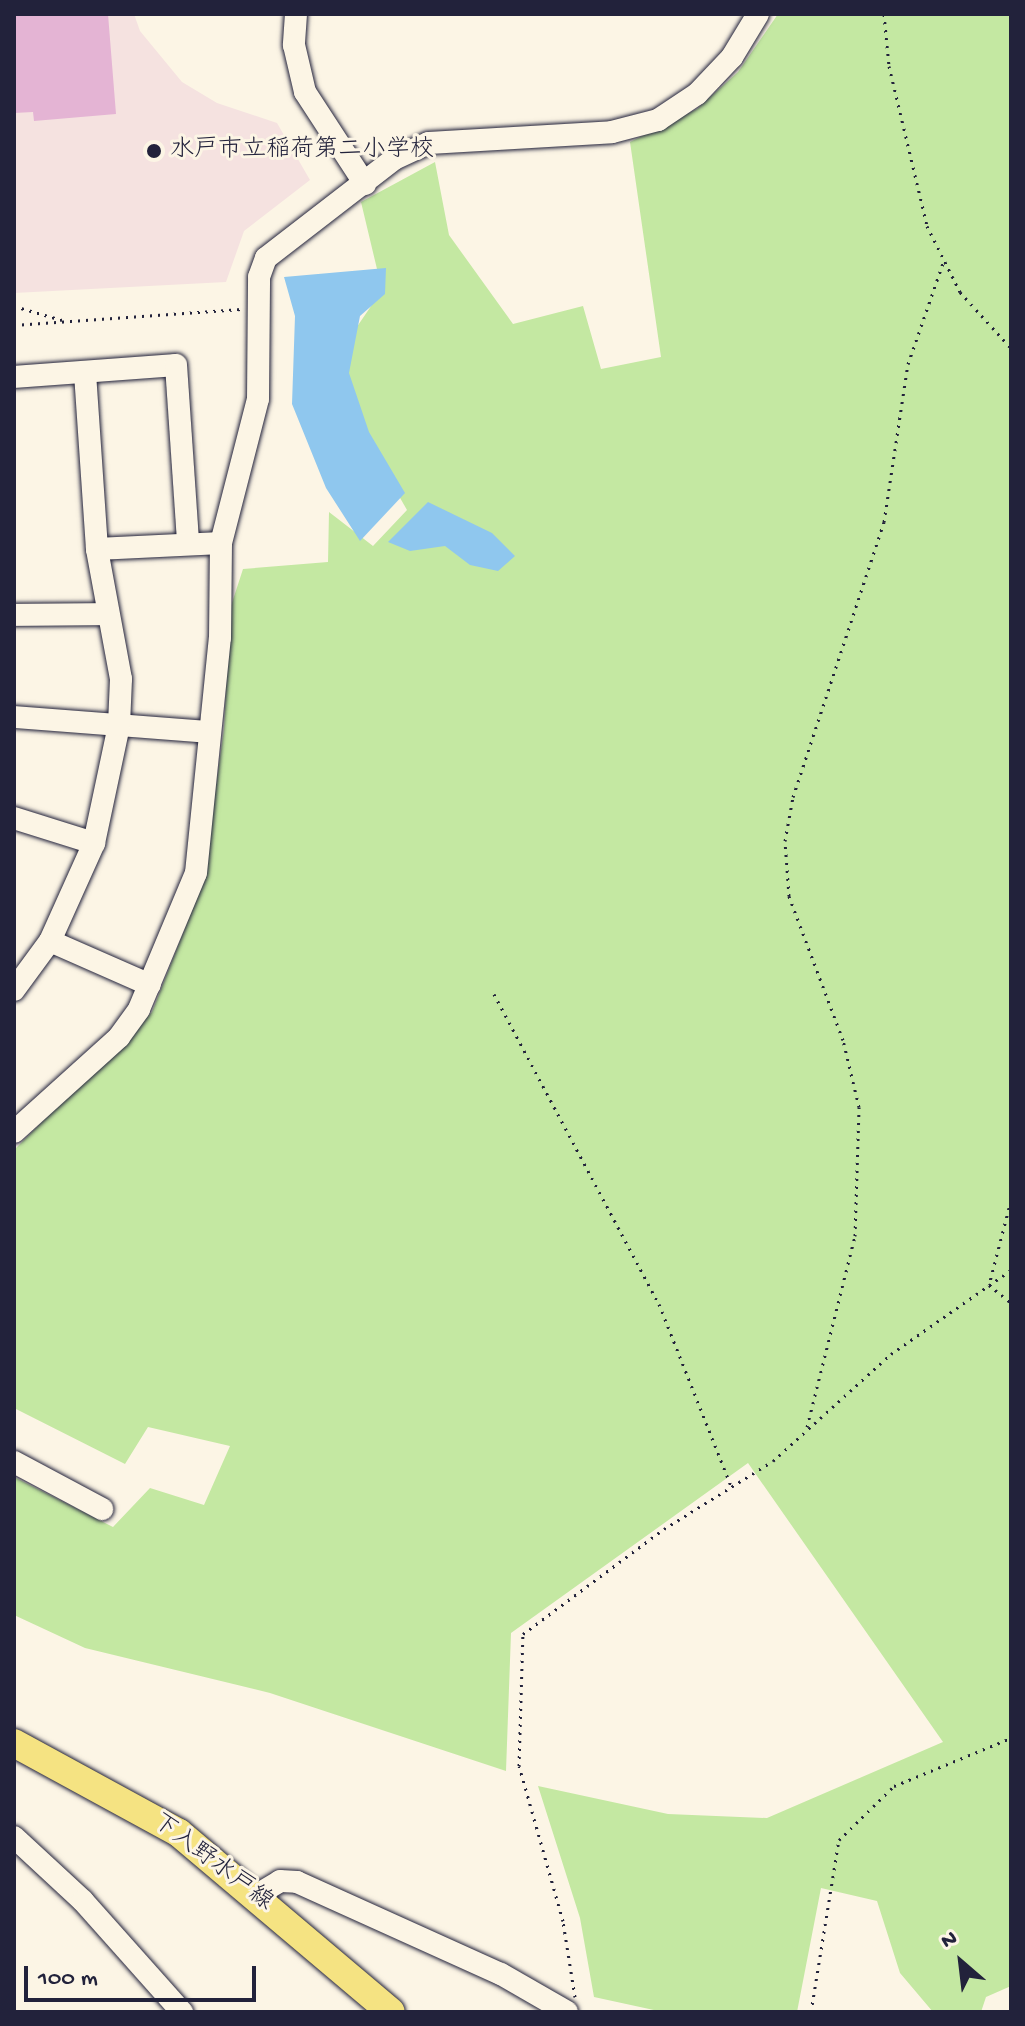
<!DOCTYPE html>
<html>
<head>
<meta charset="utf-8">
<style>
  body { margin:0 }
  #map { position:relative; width:1025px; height:2026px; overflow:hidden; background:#fcf5e5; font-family:"Gochi Hand","Klee One",sans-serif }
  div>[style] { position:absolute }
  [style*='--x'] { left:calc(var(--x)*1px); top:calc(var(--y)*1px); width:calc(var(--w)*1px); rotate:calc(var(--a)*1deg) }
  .built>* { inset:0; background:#f5e2e0 }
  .green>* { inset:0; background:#c4e8a2 }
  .water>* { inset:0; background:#8fc7ee }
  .building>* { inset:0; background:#e4b4d4 }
  .path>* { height:3px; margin-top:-1.5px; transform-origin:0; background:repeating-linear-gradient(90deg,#22223b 0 2px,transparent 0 8px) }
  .roads { filter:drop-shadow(0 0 2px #22223b) drop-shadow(0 0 2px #22223b) }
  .minor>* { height:22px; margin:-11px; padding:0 11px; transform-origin:11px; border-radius:11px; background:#fcf5e5 }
  .major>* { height:28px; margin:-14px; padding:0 14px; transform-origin:14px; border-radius:14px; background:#f5e382 }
  .dots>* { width:22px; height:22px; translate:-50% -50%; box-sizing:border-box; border:4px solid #fcf5e5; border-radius:50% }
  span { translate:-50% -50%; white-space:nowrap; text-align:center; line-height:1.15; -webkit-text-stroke:6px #fcf5e5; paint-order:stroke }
  .poi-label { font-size:24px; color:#22223b }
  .left { translate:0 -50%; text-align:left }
  .street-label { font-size:24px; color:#22223b }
  .frame { position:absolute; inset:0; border:16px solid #22223b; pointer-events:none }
  .north { position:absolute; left:921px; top:1922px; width:80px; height:80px; -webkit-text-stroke:6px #fcf5e5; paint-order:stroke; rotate:332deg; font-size:22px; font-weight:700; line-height:32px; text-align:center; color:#22223b }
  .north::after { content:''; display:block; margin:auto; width:28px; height:36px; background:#22223b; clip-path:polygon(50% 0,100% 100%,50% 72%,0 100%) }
  .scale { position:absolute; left:24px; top:1966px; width:232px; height:36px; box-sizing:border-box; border:4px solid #22223b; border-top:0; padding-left:10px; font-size:24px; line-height:28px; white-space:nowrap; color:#22223b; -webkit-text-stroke:6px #fcf5e5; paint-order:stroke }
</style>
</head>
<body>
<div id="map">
  <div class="built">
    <div style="clip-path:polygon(14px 14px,134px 14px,140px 31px,182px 82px,217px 103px,277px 123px,310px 180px,244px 231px,226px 282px,14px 293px)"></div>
  </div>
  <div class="green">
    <div style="clip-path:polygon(778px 14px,1011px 14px,1011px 1986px,986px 1997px,981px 2012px,933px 2012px,900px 1973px,877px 1901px,821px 1888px,797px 2012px,663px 2012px,594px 1997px,580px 1918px,538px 1786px,668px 1814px,767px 1818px,943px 1742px,748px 1463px,511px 1633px,506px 1771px,270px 1693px,85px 1648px,14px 1615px,14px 1477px,113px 1527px,150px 1488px,204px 1505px,230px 1446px,148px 1427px,125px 1464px,14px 1408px,14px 1150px,152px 1012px,202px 885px,224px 729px,230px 609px,243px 569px,328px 562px,329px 512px,373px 546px,407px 510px,341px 395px,350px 337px,382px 290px,361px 202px,435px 162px,449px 235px,513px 324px,583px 306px,601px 369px,661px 357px,630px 142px,697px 109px,738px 72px)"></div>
  </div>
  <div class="water">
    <div style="clip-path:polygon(386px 268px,385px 294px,360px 316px,349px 373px,369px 432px,405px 493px,360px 541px,326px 488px,292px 404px,295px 316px,284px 277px)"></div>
    <div style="clip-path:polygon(428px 502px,492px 533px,515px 556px,498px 571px,470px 565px,445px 546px,410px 551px,388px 542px)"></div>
  </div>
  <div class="building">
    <div style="clip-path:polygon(14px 14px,108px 14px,116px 114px,34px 121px,33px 112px,14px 113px)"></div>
  </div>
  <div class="path">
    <div style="--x:884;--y:14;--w:52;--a:84.5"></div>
    <div style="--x:889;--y:66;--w:164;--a:76.6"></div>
    <div style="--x:927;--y:226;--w:74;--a:63.4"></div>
    <div style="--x:960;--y:292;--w:76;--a:47.7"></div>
    <div style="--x:14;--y:306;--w:50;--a:16.3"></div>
    <div style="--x:14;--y:325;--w:228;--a:-4"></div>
    <div style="--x:494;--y:994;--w:351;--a:62"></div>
    <div style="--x:659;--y:1304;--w:196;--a:68.4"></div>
    <div style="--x:1011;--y:1200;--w:88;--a:104.5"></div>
    <div style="--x:989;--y:1285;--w:28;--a:39"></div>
    <div style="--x:807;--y:1427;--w:197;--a:-75.9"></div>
    <div style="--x:855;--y:1236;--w:129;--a:-88.2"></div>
    <div style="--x:859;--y:1107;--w:69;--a:-103.4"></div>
    <div style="--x:843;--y:1040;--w:154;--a:-110.6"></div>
    <div style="--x:789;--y:896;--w:55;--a:-94.2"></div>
    <div style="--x:785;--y:841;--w:45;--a:-79.7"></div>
    <div style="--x:793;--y:797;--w:290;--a:-71.7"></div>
    <div style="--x:884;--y:522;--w:160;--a:-81.4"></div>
    <div style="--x:908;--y:364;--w:107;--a:-70.9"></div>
    <div style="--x:575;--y:1997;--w:77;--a:-99"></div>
    <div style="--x:563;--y:1921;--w:161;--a:-105.8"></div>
    <div style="--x:519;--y:1766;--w:132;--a:-88.3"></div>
    <div style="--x:523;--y:1634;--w:176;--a:-36.7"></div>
    <div style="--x:664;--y:1529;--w:128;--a:-32"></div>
    <div style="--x:773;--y:1461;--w:159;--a:-42.2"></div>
    <div style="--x:891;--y:1354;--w:146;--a:-35"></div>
    <div style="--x:811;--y:2012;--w:174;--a:-80.8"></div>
    <div style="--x:839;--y:1840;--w:77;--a:-44.5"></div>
    <div style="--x:894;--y:1786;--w:126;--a:-22.3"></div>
  </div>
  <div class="roads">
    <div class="minor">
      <div style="--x:296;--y:14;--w:31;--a:94"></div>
      <div style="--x:294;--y:45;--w:48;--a:76.8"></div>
      <div style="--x:305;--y:92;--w:110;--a:56.9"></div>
      <div style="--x:14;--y:377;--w:162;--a:-4.2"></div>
      <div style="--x:176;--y:365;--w:177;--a:86.1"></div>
      <div style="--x:97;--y:549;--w:124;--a:-2.8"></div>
      <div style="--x:14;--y:615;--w:94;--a:-0.6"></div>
      <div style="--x:14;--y:717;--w:196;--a:4.4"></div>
      <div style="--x:14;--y:818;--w:84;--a:17.4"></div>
      <div style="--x:50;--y:941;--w:109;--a:23.7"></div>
      <div style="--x:14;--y:990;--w:61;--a:-53.7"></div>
      <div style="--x:50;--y:941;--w:107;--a:-65.8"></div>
      <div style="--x:94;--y:843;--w:121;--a:-78"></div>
      <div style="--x:119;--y:725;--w:46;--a:-87.5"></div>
      <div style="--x:121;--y:679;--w:132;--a:-100.5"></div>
      <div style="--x:97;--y:549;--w:177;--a:-93.9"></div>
      <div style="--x:14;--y:1132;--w:142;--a:-42.1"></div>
      <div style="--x:119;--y:1037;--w:34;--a:-54"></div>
      <div style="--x:139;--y:1009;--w:147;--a:-67.3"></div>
      <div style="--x:196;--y:873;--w:236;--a:-84.2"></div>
      <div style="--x:220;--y:638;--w:95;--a:-89.4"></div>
      <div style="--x:221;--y:543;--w:149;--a:-75.6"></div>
      <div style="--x:258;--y:399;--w:122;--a:-89.5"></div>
      <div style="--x:259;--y:277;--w:20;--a:-70"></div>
      <div style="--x:266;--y:258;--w:162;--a:-37.7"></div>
      <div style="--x:394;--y:159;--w:38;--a:-25"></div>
      <div style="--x:429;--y:143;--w:183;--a:-3.4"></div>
      <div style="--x:612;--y:132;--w:48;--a:-14.6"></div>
      <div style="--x:658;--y:120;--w:47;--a:-33.7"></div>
      <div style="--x:697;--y:94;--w:51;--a:-46.6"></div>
      <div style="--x:732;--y:57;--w:50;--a:-58.8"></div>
      <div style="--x:14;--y:1462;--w:100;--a:28.1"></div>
      <div style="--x:14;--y:1837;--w:94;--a:42.8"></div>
      <div style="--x:83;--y:1901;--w:149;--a:48.3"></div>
      <div style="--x:257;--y:1895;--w:27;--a:-31"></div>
      <div style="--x:280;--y:1881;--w:17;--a:3"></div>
      <div style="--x:297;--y:1882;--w:224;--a:24.3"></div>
      <div style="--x:501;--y:1974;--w:76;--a:29.9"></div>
    </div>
    <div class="major">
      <div style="--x:14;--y:1743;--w:188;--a:28.6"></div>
      <div style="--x:179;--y:1833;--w:277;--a:40.2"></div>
    </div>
  </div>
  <div class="dots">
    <div style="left:154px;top:151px;background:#22223b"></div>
  </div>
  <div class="poi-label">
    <span class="left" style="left:170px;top:151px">水戸市立稲荷第二小学校</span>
  </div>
  <div class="street-label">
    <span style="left:212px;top:1863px;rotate:37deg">下入野水戸線</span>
  </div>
  <div class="frame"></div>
  <div class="north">N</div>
  <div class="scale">100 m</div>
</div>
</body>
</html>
